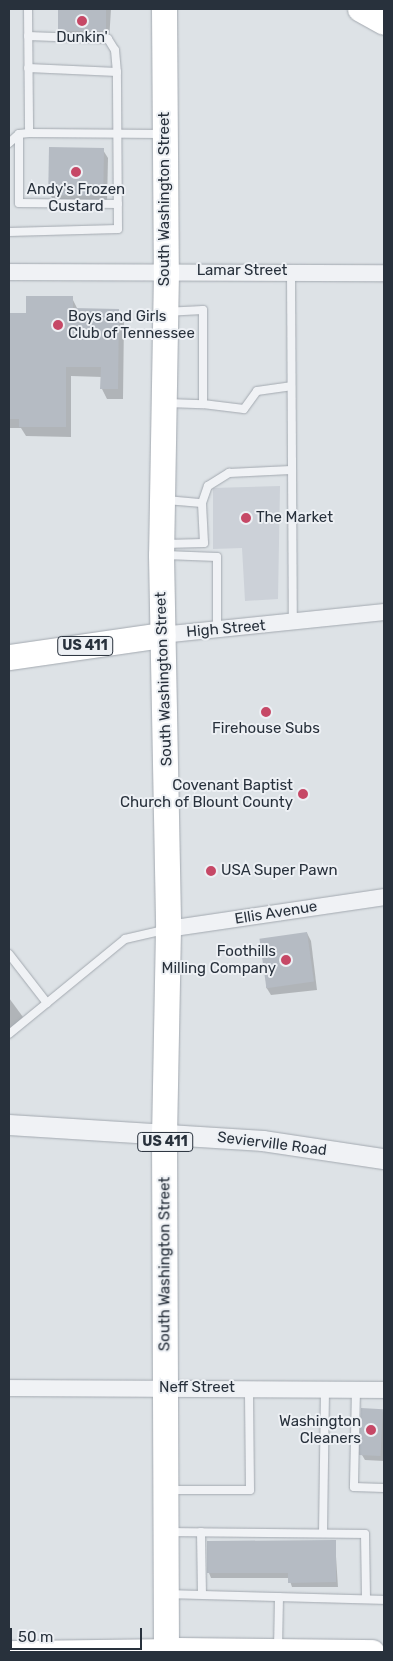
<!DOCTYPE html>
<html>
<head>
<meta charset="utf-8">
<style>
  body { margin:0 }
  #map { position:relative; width:393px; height:1661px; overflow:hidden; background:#dde2e6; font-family:Rubik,sans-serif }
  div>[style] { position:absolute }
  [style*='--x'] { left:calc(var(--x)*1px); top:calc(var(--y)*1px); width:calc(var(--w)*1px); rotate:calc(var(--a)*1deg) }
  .built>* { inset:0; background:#ccd1d8 }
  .shadow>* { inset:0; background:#0003 }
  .building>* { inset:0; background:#b5bbc3; transform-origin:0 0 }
  .roads { filter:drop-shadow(0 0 1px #a3a9b0) drop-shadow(0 0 1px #a3a9b0) }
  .service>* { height:8px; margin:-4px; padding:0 4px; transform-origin:4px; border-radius:4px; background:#f0f2f5 }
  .minor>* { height:16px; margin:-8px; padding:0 8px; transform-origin:8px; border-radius:8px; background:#f0f2f5 }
  .tertiary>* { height:20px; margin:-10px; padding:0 10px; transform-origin:10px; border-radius:10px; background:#f0f2f5 }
  .secondary>* { height:22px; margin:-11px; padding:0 11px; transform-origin:11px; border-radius:11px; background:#fff }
  .primary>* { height:25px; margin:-12.5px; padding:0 12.5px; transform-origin:12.5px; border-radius:12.5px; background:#fff }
  .trunk>* { height:26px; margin:-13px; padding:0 13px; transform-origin:13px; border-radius:13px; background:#fff }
  .dots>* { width:14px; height:14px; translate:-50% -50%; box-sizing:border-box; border:2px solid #edf0f4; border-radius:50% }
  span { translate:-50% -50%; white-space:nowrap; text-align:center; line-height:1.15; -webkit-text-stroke:4px #edf0f4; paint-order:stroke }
  .shield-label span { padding:1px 4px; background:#edf0f4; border:1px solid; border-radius:4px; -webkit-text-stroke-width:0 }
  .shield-label { font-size:14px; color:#28313c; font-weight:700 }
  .poi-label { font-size:15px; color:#28313c }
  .left { translate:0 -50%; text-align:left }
  .right { translate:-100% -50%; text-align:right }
  .street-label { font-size:15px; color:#28313c }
  .frame { position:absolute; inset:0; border:10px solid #28313c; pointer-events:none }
  .scale { position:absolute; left:10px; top:1628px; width:132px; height:22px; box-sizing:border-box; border:2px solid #28313c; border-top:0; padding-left:6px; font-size:15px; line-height:18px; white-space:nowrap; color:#28313c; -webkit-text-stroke:4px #edf0f4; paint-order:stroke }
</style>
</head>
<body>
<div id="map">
  <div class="built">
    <div style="clip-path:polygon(280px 486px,278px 599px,245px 601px,242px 548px,213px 549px,213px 488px)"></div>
  </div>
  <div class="shadow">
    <div style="clip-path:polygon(59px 9px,111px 9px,109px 41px,63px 39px,58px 31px)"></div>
    <div style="clip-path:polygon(103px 150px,108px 158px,107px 204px,54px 202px,50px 194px)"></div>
    <div style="clip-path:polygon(72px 298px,78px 310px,118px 310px,124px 320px,123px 399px,107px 399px,102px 389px,102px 377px,71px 376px,71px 437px,26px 436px,21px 428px,9px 428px,9px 314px,27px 314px)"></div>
    <div style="clip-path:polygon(307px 933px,311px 941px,317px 990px,271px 995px,266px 987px)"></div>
    <div style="clip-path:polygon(9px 998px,23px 1017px,9px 1031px)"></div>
    <div style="clip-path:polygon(383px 1410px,384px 1461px,365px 1460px,362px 1455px)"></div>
    <div style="clip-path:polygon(335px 1541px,338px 1587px,292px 1587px,289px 1578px,211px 1578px,209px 1573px,208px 1542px)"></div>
  </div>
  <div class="building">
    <div style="left:58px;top:9px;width:48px;height:22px"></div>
    <div style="left:49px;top:147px;width:55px;height:48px;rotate:1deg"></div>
    <div style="clip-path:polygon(26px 296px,73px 296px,73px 308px,119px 309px,118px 389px,100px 389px,101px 367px,66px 367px,66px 427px,19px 427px,19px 419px,9px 419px,9px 313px,26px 313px)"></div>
    <div style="left:307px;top:932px;width:50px;height:48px;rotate:82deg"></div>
    <div style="left:361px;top:1408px;width:22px;height:47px;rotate:3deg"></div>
    <div style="clip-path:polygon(336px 1540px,336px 1582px,288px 1583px,288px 1573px,207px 1573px,207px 1541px)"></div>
  </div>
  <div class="roads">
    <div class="service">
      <div style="--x:28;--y:9;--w:124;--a:89.5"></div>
      <div style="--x:28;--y:36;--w:80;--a:2.1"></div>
      <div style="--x:108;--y:39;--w:13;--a:58"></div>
      <div style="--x:115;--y:50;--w:22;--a:85"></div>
      <div style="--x:19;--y:134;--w:69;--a:90"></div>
      <div style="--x:19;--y:203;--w:99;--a:0.6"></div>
      <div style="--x:9;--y:143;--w:13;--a:-42"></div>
      <div style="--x:19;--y:134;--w:10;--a:-6"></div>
      <div style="--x:29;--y:133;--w:132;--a:0.4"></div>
      <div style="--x:9;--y:232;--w:109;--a:-1.6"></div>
      <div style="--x:118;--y:229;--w:157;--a:-90.4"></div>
      <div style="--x:117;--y:72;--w:89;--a:-177.4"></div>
      <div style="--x:291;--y:271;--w:351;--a:89.7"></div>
      <div style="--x:167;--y:403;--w:36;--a:2"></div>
      <div style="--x:203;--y:404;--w:94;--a:-90"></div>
      <div style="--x:203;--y:310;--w:34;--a:177"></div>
      <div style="--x:203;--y:404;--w:41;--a:7"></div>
      <div style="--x:244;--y:409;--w:22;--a:-54"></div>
      <div style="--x:257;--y:391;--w:34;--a:-8"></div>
      <div style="--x:166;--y:500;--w:36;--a:5"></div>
      <div style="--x:164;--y:544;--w:40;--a:-1.4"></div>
      <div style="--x:204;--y:543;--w:40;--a:-92.9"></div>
      <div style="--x:202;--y:503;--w:18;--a:-71"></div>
      <div style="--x:208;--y:486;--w:25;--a:-32"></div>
      <div style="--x:229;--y:473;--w:62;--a:-2.8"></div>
      <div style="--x:165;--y:555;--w:52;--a:2.2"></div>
      <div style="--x:217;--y:557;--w:72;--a:90"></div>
      <div style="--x:9;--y:954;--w:62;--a:52.2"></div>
      <div style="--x:9;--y:1034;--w:150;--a:-39.3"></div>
      <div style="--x:125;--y:939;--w:40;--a:-13"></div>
      <div style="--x:356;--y:1389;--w:98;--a:91.2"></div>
      <div style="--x:354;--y:1487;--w:30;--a:2"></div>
      <div style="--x:168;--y:1490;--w:82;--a:0"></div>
      <div style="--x:250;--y:1490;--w:102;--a:-90.6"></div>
      <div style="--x:169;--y:1532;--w:196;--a:0.6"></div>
      <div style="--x:365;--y:1534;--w:65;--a:89.1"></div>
      <div style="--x:201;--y:1532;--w:62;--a:89.1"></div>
      <div style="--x:323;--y:1533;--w:145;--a:-89.2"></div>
      <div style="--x:169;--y:1594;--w:215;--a:1.6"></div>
      <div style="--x:278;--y:1649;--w:52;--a:-88.9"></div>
    </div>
    <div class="minor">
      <div style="--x:9;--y:272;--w:375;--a:0.2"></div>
      <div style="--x:162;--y:635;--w:223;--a:-5.9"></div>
      <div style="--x:168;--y:929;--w:218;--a:-8.4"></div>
      <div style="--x:9;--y:1388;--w:375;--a:0.3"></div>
    </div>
    <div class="tertiary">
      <div style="--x:9;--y:1125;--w:255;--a:3.6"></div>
      <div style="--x:263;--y:1141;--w:122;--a:8.5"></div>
    </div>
    <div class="secondary">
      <div style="--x:9;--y:1652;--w:157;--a:-0.7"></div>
    </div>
    <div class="primary">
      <div style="--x:164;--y:9;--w:262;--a:89.6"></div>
      <div style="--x:166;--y:271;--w:284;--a:91"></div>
      <div style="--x:161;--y:555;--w:374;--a:88.9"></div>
      <div style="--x:168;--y:929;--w:204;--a:91.1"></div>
      <div style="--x:164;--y:1133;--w:519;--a:89.78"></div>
      <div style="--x:9;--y:657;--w:155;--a:-8.2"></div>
      <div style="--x:166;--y:1650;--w:206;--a:0.6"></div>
    </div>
    <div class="trunk">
      <div style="--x:361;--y:9;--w:26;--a:29"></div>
    </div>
  </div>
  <div class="dots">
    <div style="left:82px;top:21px;background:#c64866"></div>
    <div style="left:76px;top:172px;background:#c64866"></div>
    <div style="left:58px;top:325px;background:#c64866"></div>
    <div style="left:246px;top:518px;background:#c64866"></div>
    <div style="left:266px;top:712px;background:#c64866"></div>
    <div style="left:303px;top:794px;background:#c64866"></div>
    <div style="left:211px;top:871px;background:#c64866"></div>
    <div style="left:286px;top:960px;background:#c64866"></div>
    <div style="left:371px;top:1430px;background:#c64866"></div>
  </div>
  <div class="shield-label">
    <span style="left:85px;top:646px">US 411</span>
    <span style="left:165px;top:1142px">US 411</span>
  </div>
  <div class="poi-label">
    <span style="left:82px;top:38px">Dunkin'</span>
    <span style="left:76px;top:198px">Andy's Frozen<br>Custard</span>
    <span class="left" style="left:68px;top:325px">Boys and Girls<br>Club of Tennessee</span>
    <span class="left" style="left:256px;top:518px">The Market</span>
    <span style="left:266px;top:729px">Firehouse Subs</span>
    <span class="right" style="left:293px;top:794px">Covenant Baptist<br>Church of Blount County</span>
    <span class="left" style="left:221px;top:871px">USA Super Pawn</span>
    <span class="right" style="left:276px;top:960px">Foothills<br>Milling Company</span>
    <span class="right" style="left:361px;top:1430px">Washington<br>Cleaners</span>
  </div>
  <div class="street-label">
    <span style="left:165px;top:199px;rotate:-90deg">South Washington Street</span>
    <span style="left:242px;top:271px">Lamar Street</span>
    <span style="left:226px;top:629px;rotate:-5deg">High Street</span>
    <span style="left:164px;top:679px;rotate:-92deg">South Washington Street</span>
    <span style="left:276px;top:913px;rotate:-9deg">Ellis Avenue</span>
    <span style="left:272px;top:1144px;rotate:7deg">Sevierville Road</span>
    <span style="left:165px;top:1264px;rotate:-90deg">South Washington Street</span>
    <span style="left:197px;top:1388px">Neff Street</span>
  </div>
  <div class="frame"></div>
  <div class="scale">50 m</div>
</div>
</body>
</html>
